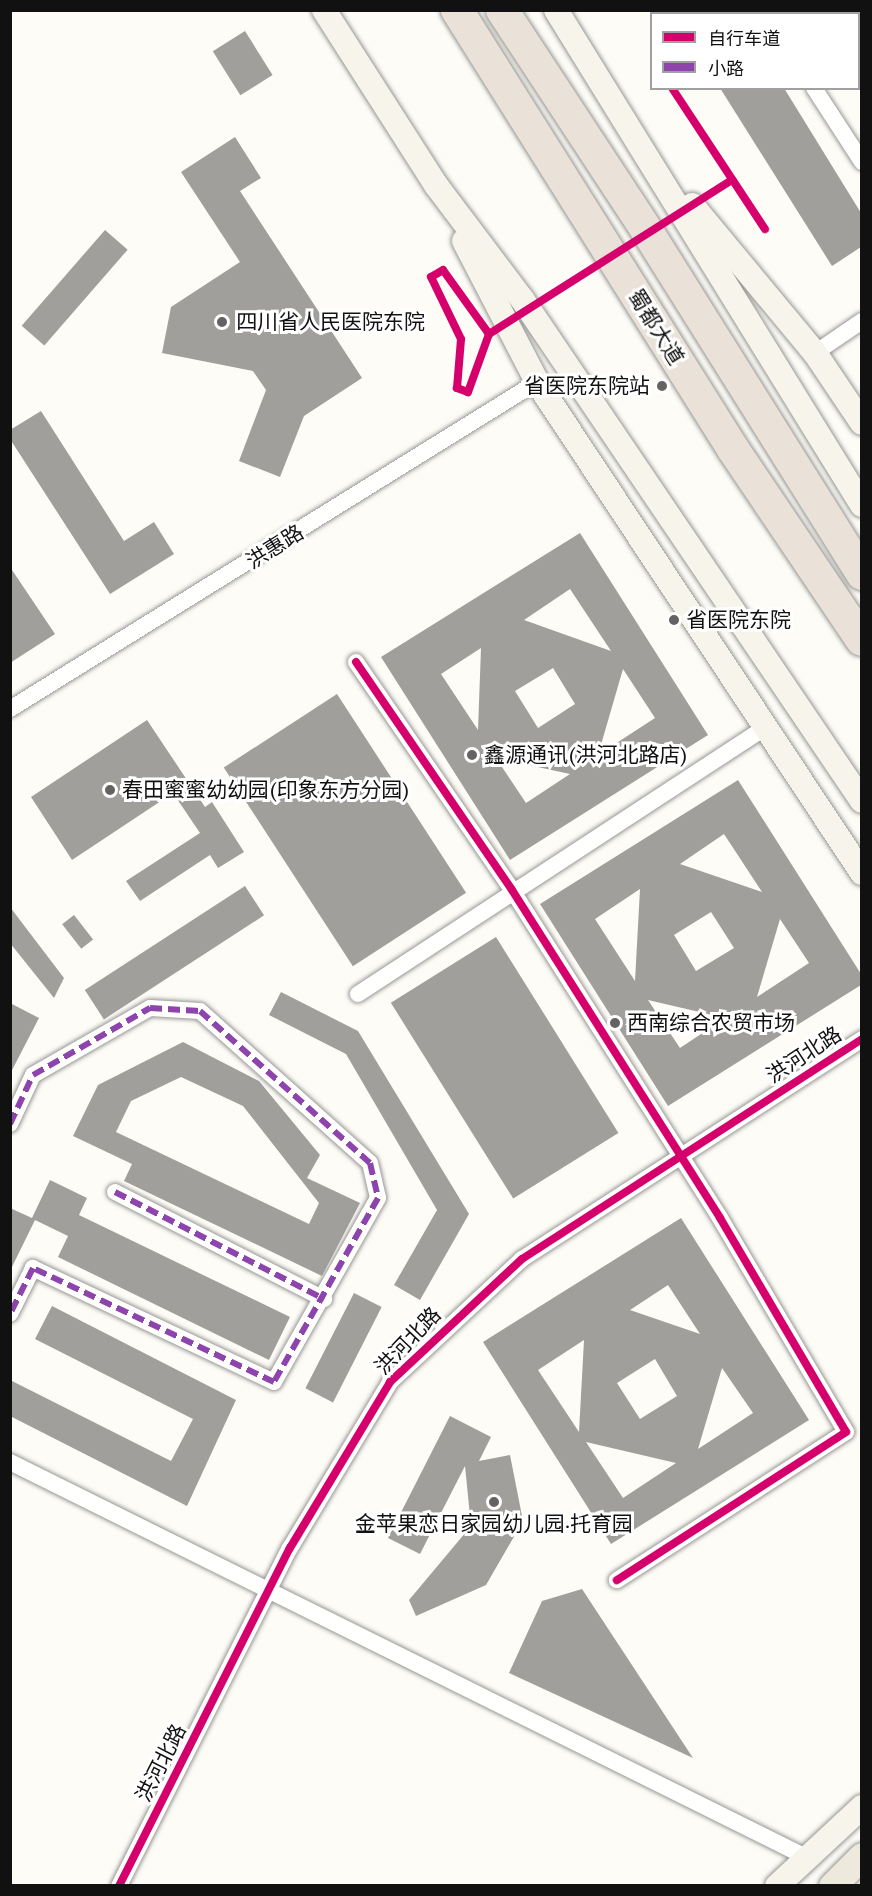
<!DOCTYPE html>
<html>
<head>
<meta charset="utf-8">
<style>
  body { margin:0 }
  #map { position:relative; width:872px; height:1896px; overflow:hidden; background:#fdfcf7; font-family:"Crimson Pro","Noto Sans SC",serif }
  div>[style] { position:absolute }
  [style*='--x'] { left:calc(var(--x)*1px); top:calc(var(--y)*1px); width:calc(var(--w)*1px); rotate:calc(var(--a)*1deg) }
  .building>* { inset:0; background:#a19f9c; transform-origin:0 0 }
  .roads { filter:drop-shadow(0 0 2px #979795) drop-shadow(0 0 2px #979795) }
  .street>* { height:16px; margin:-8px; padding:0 8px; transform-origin:8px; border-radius:8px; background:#fffffe }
  .secondary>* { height:24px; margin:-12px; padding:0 12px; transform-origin:12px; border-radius:12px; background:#f6f4eb }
  .primary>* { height:27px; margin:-13.5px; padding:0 13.5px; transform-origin:13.5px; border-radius:13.5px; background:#ede9dc }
  .highway>* { height:32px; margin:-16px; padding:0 16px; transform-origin:16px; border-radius:16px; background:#eae1d8 }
  .quiet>* { height:6px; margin-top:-3px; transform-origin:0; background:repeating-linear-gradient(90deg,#8e44ad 0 12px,transparent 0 18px) }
  .cycleway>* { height:8px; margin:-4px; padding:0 4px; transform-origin:4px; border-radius:4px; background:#d6006c }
  .dots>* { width:16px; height:16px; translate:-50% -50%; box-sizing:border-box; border:3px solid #fff; border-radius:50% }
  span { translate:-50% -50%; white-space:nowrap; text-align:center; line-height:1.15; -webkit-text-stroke:6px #fff; paint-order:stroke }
  .poi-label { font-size:21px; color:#111 }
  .left { translate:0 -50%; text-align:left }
  .right { translate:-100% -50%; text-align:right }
  .street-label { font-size:21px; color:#111 }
  .frame { position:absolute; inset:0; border:12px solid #111; pointer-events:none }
  .legend { position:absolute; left:650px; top:12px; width:210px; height:78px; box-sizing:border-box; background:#fff; border:2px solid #a0a0a0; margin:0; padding:8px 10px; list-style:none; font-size:18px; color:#111 }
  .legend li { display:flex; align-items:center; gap:12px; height:30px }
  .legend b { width:30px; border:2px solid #a0a0a0 }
</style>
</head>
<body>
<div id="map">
  <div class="building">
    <div style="left:245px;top:31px;width:52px;height:38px;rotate:58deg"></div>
    <div style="clip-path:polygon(720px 88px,784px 88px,861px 213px,861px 247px,832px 266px)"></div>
    <div style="clip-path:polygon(235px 137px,261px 178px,240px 191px,362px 378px,304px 416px,280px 477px,239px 461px,266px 390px,253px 371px,162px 353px,171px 307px,240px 262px,181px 172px)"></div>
    <div style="left:105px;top:230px;width:30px;height:127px;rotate:41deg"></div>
    <div style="clip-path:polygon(41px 411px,124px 541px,154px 522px,174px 554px,110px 594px,10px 439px,10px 430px)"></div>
    <div style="clip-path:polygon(evenodd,580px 533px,708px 735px,510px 860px,381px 657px,580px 533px,570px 589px,611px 651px,524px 620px,570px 589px,580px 533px,481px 648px,478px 730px,441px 674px,481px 648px,580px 533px,553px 668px,575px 704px,538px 728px,515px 691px,553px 668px,580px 533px,623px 669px,655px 718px,598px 755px,623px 669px,580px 533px,496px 758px,570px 774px,526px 803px,496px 758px)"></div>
    <div style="clip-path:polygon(10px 567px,55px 634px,10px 663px)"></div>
    <div style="left:337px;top:694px;width:237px;height:135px;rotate:57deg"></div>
    <div style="clip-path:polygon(147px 720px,205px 807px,212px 802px,244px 852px,218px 868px,210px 855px,140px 901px,126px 881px,200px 833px,173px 793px,72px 860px,31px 797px)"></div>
    <div style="clip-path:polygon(evenodd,738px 780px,861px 974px,861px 985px,668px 1106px,540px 904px,738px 780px,724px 834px,762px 892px,680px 864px,724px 834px,738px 780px,640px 889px,635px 981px,595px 919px,640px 889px,738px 780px,711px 912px,734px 948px,696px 971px,674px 935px,711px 912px,738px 780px,780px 919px,809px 963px,757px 997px,780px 919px,738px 780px,648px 1000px,725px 1018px,680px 1048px,648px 1000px)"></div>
    <div style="left:245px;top:886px;width:35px;height:191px;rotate:57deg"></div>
    <div style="clip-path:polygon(10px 907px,64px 978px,54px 998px,10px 943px)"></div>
    <div style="left:74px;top:915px;width:31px;height:15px;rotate:52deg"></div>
    <div style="left:496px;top:937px;width:231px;height:124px;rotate:58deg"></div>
    <div style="clip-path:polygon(281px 992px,358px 1031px,469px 1214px,420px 1300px,394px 1285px,437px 1210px,346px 1054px,269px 1015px)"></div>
    <div style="clip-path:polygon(10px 1003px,39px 1018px,10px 1074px)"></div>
    <div style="clip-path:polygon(evenodd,183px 1042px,259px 1081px,320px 1155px,307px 1178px,360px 1203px,322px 1276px,124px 1181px,132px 1164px,73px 1136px,98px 1085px,183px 1042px,181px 1077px,243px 1106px,319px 1203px,309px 1224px,116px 1132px,131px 1101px,181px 1077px)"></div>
    <div style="clip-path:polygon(50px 1180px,87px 1198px,79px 1215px,290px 1317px,269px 1360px,58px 1257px,68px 1236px,35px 1220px,10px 1271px,10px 1208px,32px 1218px)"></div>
    <div style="clip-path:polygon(evenodd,681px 1218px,809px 1420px,611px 1544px,483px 1342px,681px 1218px,668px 1285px,700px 1334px,630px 1310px,668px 1285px,681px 1218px,584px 1340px,579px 1432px,538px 1370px,584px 1340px,681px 1218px,655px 1359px,677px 1396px,640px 1419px,617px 1383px,655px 1359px,681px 1218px,722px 1368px,753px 1413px,698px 1449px,722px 1368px,681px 1218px,586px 1442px,676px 1463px,623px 1498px,586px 1442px)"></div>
    <div style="left:354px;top:1293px;width:31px;height:107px;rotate:27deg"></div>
    <div style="clip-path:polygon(52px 1306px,236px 1400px,187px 1506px,10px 1416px,10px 1380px,171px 1461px,193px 1419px,35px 1339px)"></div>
    <div style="clip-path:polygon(450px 1416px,491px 1437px,479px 1461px,510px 1455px,523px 1521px,486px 1585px,416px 1616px,409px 1600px,471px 1526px,465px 1466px,420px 1554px,388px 1538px)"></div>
    <div style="clip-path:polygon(582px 1589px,693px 1758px,509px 1673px,542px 1601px)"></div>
  </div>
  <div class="roads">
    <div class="street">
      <div style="--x:763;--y:10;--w:4;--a:63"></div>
      <div style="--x:814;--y:88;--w:88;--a:57"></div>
      <div style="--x:815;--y:353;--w:57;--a:-34.2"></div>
      <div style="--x:356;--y:662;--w:276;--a:55.6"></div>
      <div style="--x:512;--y:890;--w:388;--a:57.6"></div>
      <div style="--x:720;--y:1218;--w:248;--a:59.5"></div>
      <div style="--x:846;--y:1432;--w:273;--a:147.1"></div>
      <div style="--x:10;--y:709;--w:620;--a:-31.82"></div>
      <div style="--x:358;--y:994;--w:486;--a:-33.2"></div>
      <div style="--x:10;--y:1124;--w:54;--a:-64.9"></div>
      <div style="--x:33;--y:1075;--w:135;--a:-29.8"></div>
      <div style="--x:150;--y:1008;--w:50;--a:3.4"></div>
      <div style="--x:200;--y:1011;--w:228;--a:41.8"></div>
      <div style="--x:370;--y:1163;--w:36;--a:77"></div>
      <div style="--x:378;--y:1198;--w:211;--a:119.5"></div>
      <div style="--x:274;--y:1382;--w:267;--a:-154.7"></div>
      <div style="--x:33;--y:1268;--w:51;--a:116.6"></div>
      <div style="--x:115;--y:1192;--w:235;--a:27.1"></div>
      <div style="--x:10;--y:1462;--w:886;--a:26.39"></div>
      <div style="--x:119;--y:1886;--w:379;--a:-63.2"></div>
      <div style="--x:290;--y:1548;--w:194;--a:-58.9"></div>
      <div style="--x:390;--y:1382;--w:180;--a:-43"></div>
      <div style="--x:522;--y:1259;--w:405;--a:-32.9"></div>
    </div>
    <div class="secondary">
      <div style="--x:324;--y:10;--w:208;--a:57.4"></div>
      <div style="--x:436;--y:185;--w:143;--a:53"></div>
      <div style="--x:522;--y:299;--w:606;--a:55.89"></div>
      <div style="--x:556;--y:10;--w:582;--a:58.28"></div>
      <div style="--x:692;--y:205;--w:192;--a:50.3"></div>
      <div style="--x:815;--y:353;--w:84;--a:56.1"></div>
      <div style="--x:464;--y:241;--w:159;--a:62.6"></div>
      <div style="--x:537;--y:382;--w:589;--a:56.5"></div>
      <div style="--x:777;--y:1886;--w:116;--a:-42.9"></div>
    </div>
    <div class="primary">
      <div style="--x:832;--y:1886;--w:42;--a:-45"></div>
    </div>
    <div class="highway">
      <div style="--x:457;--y:10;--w:519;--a:57.84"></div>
      <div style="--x:733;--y:449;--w:230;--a:56"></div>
      <div style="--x:502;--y:10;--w:264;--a:56.7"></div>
      <div style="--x:647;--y:231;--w:405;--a:57.9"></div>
    </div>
  </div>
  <div class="quiet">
    <div style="--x:10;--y:1124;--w:54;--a:-64.9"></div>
    <div style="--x:33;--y:1075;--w:135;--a:-29.8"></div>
    <div style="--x:150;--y:1008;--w:50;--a:3.4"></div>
    <div style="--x:200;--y:1011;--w:228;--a:41.8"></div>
    <div style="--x:370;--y:1163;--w:36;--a:77"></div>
    <div style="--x:378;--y:1198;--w:211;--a:119.5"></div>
    <div style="--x:274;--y:1382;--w:267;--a:-154.7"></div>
    <div style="--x:33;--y:1268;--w:51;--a:116.6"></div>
    <div style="--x:115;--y:1192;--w:235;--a:27.1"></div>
  </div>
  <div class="cycleway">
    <div style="--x:672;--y:88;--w:169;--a:56.6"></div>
    <div style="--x:443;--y:270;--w:79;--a:54.3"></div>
    <div style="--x:489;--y:334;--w:62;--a:109.9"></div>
    <div style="--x:468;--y:392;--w:12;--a:-160"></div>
    <div style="--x:457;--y:388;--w:49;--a:-85.3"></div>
    <div style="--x:461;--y:339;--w:69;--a:-115.8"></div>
    <div style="--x:431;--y:277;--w:14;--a:-30"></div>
    <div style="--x:489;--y:334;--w:288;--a:-32.4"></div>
    <div style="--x:356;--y:662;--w:276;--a:55.6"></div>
    <div style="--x:512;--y:890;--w:388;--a:57.6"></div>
    <div style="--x:720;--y:1218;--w:248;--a:59.5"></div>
    <div style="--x:846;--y:1432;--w:273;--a:147.1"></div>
    <div style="--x:119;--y:1886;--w:379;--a:-63.2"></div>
    <div style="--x:290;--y:1548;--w:194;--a:-58.9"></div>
    <div style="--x:390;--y:1382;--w:180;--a:-43"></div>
    <div style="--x:522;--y:1259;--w:405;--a:-32.9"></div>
  </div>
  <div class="dots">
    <div style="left:222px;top:322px;background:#646362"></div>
    <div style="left:662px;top:386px;background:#646362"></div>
    <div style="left:674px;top:620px;background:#646362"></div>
    <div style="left:472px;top:755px;background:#646362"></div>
    <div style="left:110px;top:790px;background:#646362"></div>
    <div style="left:615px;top:1023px;background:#646362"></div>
    <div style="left:494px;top:1502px;background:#646362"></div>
  </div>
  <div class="poi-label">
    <span class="left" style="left:236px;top:322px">四川省人民医院东院</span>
    <span class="right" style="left:650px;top:386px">省医院东院站</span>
    <span class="left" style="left:686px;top:620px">省医院东院</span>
    <span class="left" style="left:484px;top:755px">鑫源通讯(洪河北路店)</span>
    <span class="left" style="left:122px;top:790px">春田蜜蜜幼幼园(印象东方分园)</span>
    <span class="left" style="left:627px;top:1023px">西南综合农贸市场</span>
    <span style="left:494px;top:1524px">金苹果恋日家园幼儿园·托育园</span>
  </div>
  <div class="street-label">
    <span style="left:656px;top:327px;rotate:58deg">蜀都大道</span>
    <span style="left:275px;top:547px;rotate:-32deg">洪惠路</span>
    <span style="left:804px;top:1055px;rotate:-33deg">洪河北路</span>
    <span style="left:408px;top:1341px;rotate:-46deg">洪河北路</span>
    <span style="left:161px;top:1763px;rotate:-63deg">洪河北路</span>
  </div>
  <div class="frame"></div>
  <ul class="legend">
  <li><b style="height:8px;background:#d6006c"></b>自行车道</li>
  <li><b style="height:8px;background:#8e44ad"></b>小路</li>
  </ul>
</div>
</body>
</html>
